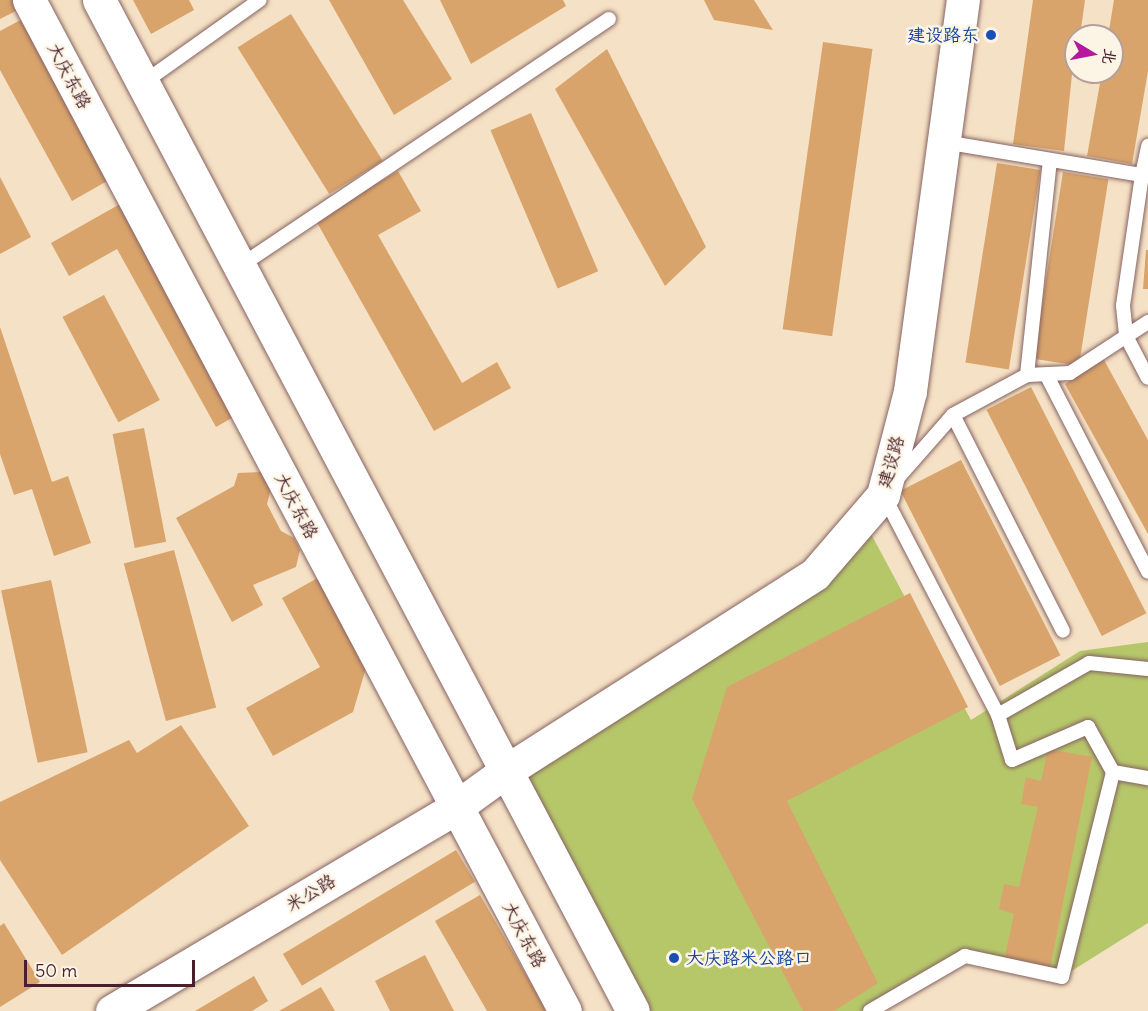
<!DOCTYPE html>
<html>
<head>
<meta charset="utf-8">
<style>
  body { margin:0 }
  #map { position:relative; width:1148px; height:1011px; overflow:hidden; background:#f5e1c5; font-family:Delius,"LXGW WenKai TC",sans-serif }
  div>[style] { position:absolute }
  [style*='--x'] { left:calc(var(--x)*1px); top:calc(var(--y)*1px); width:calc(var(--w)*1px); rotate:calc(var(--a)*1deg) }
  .green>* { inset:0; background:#b6c76a }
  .building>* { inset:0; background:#d9a46b; transform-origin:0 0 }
  .roads { filter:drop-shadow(0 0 2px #866361) drop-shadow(0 0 2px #866361) }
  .service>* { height:14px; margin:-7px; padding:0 7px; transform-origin:7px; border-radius:7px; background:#fff }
  .tertiary>* { height:33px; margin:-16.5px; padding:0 16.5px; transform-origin:16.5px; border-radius:16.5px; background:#fff }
  .secondary>* { height:33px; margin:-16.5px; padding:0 16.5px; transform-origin:16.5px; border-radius:16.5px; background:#fff }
  .dots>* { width:16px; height:16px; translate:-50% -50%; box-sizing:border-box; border:3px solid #fcf5e5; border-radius:50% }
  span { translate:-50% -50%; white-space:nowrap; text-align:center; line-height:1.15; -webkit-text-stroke:5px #fcf5e5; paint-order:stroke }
  .transit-label { font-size:18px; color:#164399 }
  .right { translate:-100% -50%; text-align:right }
  .left { translate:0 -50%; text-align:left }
  .street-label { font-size:18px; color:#4a1f2b }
  .north { position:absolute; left:1064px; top:24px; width:60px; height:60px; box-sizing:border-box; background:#fcf5e5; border:2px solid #b59f9b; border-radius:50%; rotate:100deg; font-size:16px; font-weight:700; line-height:24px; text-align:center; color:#4a1f2b }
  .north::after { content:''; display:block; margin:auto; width:21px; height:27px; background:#b5179e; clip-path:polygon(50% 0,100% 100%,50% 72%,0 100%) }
  .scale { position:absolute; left:24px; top:960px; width:171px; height:27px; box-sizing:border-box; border:3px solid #4a1f2b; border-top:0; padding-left:8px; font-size:18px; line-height:21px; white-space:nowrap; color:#4a1f2b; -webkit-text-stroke:4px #fcf5e5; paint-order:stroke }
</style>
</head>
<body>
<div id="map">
  <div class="green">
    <div style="clip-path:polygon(863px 519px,971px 720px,1080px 651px,1148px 642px,1148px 923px,1062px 977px,965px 956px,870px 1011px,633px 1011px,506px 771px,815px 574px)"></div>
  </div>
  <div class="building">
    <div style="clip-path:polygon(0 0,23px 0,26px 6px,0 19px)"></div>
    <div style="clip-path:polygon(133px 0,189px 0,194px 10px,151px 34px)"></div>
    <div style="clip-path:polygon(329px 0,403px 0,452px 79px,394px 115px)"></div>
    <div style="clip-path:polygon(440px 0,563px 0,566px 6px,471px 64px)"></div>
    <div style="clip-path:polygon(704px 0,754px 0,773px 30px,714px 20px)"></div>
    <div style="clip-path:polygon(1033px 0,1085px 0,1080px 36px,1076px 36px,1064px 151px,1013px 144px)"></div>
    <div style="clip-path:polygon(1114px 0,1148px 0,1148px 71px,1132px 164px,1087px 156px,1102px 72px,1112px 72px,1112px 36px,1108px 36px)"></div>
    <div style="left:291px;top:14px;width:173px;height:63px;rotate:58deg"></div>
    <div style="clip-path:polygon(28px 16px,116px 176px,72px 201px,0 70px,0 31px)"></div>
    <div style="left:823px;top:42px;width:50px;height:290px;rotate:8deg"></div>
    <div style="clip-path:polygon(607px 49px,706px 247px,665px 286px,555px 89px)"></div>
    <div style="left:531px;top:113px;width:172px;height:44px;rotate:67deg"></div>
    <div style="left:997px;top:163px;width:44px;height:202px;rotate:9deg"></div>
    <div style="clip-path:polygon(398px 171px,421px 211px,378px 235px,462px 383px,497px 362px,511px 388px,434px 431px,315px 219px)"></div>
    <div style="left:1063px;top:172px;width:46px;height:189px;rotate:9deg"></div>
    <div style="clip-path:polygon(0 177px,31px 237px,0 254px)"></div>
    <div style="clip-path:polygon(120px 204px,237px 415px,216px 427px,117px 249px,69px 276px,51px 243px)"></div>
    <div style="clip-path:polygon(1146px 250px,1148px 250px,1148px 289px,1143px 289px)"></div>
    <div style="left:104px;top:295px;width:119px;height:47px;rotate:62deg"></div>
    <div style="clip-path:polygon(0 327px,52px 482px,68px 476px,91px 543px,54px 556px,32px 489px,14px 495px,0 454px)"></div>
    <div style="clip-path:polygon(1104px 360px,1148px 440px,1148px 534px,1065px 384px)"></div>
    <div style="left:1031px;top:387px;width:254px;height:50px;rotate:63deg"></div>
    <div style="left:144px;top:428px;width:116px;height:32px;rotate:79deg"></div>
    <div style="left:961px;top:460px;width:219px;height:68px;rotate:63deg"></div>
    <div style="clip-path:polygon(262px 472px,271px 489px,267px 504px,281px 531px,294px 538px,300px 550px,296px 567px,253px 585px,263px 605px,232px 622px,176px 518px,234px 486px,238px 473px)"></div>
    <div style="left:174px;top:550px;width:163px;height:52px;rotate:75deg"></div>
    <div style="clip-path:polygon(321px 576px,368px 661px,353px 712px,273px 756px,246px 708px,320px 667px,282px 598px)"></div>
    <div style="left:51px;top:580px;width:176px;height:51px;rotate:78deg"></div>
    <div style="clip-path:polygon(910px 593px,968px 707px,787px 801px,878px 983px,834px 1011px,803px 1011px,692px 799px,727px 687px)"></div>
    <div style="clip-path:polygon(181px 725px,249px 826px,62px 955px,0 860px,0 802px,129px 740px,137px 753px)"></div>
    <div style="clip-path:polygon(1048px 749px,1092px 757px,1050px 968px,1004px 960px,1014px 914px,999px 909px,1004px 884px,1019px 887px,1038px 807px,1021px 804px,1026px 777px,1041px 781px)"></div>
    <div style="left:456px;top:850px;width:37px;height:202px;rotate:59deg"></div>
    <div style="clip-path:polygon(480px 895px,547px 1011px,487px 1011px,435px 921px)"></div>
    <div style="clip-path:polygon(4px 923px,40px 982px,0 1007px,0 926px)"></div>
    <div style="clip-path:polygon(425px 955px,454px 1011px,390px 1011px,375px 981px)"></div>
    <div style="clip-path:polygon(254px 976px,268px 1001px,252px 1011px,195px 1011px)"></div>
    <div style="clip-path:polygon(321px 987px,335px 1011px,279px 1011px)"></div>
  </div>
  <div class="roads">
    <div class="service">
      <div style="--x:143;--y:83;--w:143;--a:-35.4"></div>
      <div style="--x:944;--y:142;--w:201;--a:9.5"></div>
      <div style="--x:1142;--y:175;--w:30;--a:-78"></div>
      <div style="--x:1142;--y:175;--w:132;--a:98.3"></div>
      <div style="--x:1123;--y:306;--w:30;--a:84"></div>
      <div style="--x:1126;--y:336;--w:47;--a:62.4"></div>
      <div style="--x:240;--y:266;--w:444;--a:-33.8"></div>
      <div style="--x:1027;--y:375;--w:216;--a:-83.9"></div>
      <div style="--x:1047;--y:376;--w:220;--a:62.7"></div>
      <div style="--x:953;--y:415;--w:242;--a:63"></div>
      <div style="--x:896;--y:480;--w:86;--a:-48.8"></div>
      <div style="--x:953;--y:415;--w:84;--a:-28.4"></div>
      <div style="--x:1027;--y:375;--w:43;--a:-2.7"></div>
      <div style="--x:1070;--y:373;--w:93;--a:-33.2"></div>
      <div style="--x:883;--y:494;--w:249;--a:62.5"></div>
      <div style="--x:998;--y:715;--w:105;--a:-29.7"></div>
      <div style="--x:1089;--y:663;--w:59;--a:5.8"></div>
      <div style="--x:998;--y:715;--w:47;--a:72.7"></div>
      <div style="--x:1012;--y:760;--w:83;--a:-23.5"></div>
      <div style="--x:1088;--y:727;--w:51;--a:60.9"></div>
      <div style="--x:870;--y:1011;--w:110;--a:-30.1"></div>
      <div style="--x:965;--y:956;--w:99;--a:12.2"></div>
      <div style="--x:1062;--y:977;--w:211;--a:-76"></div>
      <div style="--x:1113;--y:772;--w:36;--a:10"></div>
    </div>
    <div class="tertiary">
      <div style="--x:112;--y:1011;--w:399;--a:-30.6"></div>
      <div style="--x:455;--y:808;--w:63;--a:-36"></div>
      <div style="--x:506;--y:771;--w:366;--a:-32.5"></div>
      <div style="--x:815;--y:574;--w:104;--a:-49.3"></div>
      <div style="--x:883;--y:495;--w:107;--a:-75.4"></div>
      <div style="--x:910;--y:391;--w:395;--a:-82.3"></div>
    </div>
    <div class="secondary">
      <div style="--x:29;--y:0;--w:1144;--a:62.07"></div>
      <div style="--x:99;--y:0;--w:1143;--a:62.16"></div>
    </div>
  </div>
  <div class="dots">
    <div style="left:991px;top:35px;background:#1a4fb4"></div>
    <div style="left:674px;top:958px;background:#1a4fb4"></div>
  </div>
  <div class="transit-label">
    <span class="right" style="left:979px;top:35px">建设路东</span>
    <span class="left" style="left:686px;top:958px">大庆路米公路口</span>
  </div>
  <div class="street-label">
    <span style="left:69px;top:76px;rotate:62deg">大庆东路</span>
    <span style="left:891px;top:462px;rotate:-74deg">建设路</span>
    <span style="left:296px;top:506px;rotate:62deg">大庆东路</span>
    <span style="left:311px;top:893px;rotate:-31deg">米公路</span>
    <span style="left:524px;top:935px;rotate:62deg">大庆东路</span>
  </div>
  <div class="north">北</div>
  <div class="scale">50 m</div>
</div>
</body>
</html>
